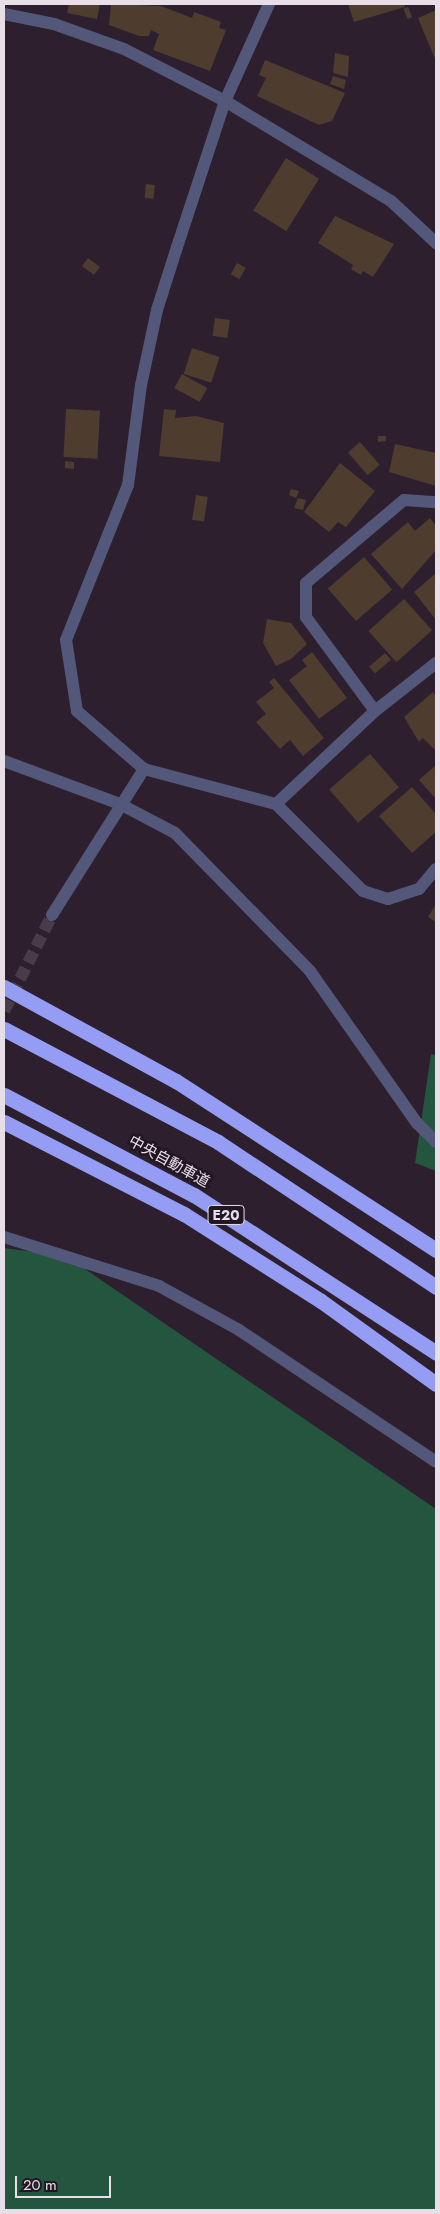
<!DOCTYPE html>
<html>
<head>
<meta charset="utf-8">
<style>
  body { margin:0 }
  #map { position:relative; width:440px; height:2214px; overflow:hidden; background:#2d1f2e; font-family:Jost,"Noto Sans JP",sans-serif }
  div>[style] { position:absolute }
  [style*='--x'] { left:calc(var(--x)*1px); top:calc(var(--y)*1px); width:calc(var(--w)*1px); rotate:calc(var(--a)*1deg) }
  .forest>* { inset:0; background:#23553f }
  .building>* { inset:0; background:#4e3c2f; transform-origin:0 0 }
  .minor-tunnel>* { height:12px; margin-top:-6px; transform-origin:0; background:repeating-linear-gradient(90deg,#493c4a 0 12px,transparent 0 18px) }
  .minor>* { height:12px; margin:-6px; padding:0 6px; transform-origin:6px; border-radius:6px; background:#53587b }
  .motorway>* { height:15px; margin:-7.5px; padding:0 7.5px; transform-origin:7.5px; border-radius:7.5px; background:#949df3 }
  span { translate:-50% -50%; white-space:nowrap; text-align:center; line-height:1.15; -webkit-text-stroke:5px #231624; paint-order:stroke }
  .shield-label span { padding:1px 4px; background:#231624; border:1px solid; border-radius:4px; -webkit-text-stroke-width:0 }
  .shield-label { font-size:14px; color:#e7dee8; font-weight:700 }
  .street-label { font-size:15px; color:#e7dee8 }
  .frame { position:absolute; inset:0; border:5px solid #e7dee8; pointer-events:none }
  .scale { position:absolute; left:15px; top:2176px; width:96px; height:22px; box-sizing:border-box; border:2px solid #e7dee8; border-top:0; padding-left:6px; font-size:15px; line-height:18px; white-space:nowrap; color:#e7dee8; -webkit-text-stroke:4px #231624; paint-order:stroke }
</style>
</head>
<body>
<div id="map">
  <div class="forest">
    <div style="clip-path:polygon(431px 1054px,436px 1055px,436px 1171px,415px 1163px)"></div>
    <div style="clip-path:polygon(4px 1248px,66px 1256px,436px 1509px,436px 2210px,4px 2210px)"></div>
  </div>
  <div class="building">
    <div style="clip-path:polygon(69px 4px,100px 4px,97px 19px,67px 13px)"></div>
    <div style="clip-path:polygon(111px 4px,161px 6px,192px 18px,194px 12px,221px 22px,219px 28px,226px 30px,210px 71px,153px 50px,159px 34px,151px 30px,149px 36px,139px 36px,109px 25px)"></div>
    <div style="clip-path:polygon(348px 4px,404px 4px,405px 7px,354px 22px)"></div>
    <div style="left:408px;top:7px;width:11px;height:5px;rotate:68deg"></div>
    <div style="clip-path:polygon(436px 10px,436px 59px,435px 59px,418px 18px)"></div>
    <div style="clip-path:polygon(335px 53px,349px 56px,348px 77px,333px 73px)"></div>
    <div style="clip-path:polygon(265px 60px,345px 93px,332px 121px,319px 125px,257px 96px,266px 78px,259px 75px)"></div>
    <div style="clip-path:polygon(333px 76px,346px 80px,344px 89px,330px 84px)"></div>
    <div style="left:286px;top:158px;width:39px;height:62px;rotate:32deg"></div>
    <div style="left:146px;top:184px;width:9px;height:14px;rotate:6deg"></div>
    <div style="clip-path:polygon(335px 216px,394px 244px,373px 277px,363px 271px,361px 275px,351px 269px,353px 265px,318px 243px)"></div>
    <div style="left:88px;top:258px;width:15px;height:10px;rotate:37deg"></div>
    <div style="left:237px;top:263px;width:10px;height:13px;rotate:29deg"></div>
    <div style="left:215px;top:318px;width:15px;height:18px;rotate:8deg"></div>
    <div style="left:192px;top:348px;width:29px;height:27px;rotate:18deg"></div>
    <div style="left:182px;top:374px;width:29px;height:16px;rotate:29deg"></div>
    <div style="left:66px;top:409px;width:34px;height:48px;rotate:3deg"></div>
    <div style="clip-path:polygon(164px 409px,176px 410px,175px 418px,196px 416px,224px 423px,220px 462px,159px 456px)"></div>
    <div style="clip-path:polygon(378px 436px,386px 436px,386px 441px,378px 442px)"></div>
    <div style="left:360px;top:442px;width:30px;height:16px;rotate:49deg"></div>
    <div style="clip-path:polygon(395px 444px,436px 453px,436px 486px,389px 472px)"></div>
    <div style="clip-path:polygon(65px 461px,74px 462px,74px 469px,65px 468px)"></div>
    <div style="clip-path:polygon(340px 463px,375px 491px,346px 527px,338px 522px,329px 532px,304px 512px)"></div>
    <div style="clip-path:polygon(291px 489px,299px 491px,296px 498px,289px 495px)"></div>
    <div style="left:196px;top:495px;width:12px;height:25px;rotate:9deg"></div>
    <div style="clip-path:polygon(298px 498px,306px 500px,303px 510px,294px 508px)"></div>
    <div style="clip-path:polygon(430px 518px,436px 526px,436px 550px,402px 589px,371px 554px,408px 522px,415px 531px)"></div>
    <div style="left:364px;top:557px;width:43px;height:48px;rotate:49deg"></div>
    <div style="clip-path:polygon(436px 573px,436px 620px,414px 592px)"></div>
    <div style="left:404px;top:599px;width:42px;height:48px;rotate:48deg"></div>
    <div style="clip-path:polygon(267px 619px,291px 623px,307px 644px,291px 659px,276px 666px,263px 643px)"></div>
    <div style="clip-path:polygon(312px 652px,347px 698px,319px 719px,289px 680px,307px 666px,302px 660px)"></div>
    <div style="left:385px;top:653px;width:9px;height:21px;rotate:49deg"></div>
    <div style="clip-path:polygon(274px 678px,324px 738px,303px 756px,290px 740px,280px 749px,256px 722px,266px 714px,256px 702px,274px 688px,269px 682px)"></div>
    <div style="clip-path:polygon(433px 692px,436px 696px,436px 751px,423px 738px,419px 742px,404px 717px)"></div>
    <div style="left:370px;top:754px;width:44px;height:54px;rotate:49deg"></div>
    <div style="clip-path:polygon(436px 765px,436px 799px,419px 780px)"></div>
    <div style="clip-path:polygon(412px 787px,436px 814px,436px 832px,412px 853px,379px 816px)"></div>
    <div style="clip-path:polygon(436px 904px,436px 922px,428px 917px)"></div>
  </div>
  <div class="minor-tunnel">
    <div style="--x:4;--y:1011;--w:107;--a:-63.4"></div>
  </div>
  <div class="minor">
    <div style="--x:269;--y:4;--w:107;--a:114.4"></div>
    <div style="--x:225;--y:101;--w:154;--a:108.2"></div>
    <div style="--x:177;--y:247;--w:66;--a:107.6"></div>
    <div style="--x:157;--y:310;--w:77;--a:102"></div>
    <div style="--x:141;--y:385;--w:101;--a:97.4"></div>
    <div style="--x:128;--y:485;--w:167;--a:111.8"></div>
    <div style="--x:66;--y:640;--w:72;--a:81.2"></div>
    <div style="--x:77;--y:711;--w:89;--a:40.9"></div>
    <div style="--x:144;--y:769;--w:137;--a:14.9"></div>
    <div style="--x:276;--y:804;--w:123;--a:45"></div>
    <div style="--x:363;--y:891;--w:26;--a:18"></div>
    <div style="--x:388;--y:899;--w:33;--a:-18"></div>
    <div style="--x:419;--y:889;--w:26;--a:-50"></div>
    <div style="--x:4;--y:14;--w:51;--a:11.3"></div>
    <div style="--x:54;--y:24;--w:74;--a:19.7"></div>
    <div style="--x:124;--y:49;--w:114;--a:27.2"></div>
    <div style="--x:225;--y:101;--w:194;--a:31.1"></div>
    <div style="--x:391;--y:201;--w:62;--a:43"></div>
    <div style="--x:375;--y:711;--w:117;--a:-126.3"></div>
    <div style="--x:306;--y:617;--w:34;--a:-90"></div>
    <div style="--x:306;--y:583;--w:128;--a:-40.3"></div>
    <div style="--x:404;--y:500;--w:32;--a:4"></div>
    <div style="--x:4;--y:761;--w:124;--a:20.3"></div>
    <div style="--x:120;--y:804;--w:62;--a:27.8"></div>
    <div style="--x:175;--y:833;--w:193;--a:45.6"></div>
    <div style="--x:310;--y:971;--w:186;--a:54.9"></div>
    <div style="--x:417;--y:1123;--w:27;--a:45"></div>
    <div style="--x:276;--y:804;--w:136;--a:-43.2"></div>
    <div style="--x:375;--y:711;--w:78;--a:-38.2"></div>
    <div style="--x:52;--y:915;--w:173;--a:-57.8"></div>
    <div style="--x:4;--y:1237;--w:163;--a:17.5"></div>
    <div style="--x:159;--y:1286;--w:91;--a:28.8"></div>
    <div style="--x:239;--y:1330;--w:237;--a:33.8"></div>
  </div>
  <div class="motorway">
    <div style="--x:4;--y:987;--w:196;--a:28.7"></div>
    <div style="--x:176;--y:1081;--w:310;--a:33"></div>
    <div style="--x:4;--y:1029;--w:242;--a:27.8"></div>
    <div style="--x:218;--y:1142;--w:262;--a:33.6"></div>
    <div style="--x:4;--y:1095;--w:215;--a:27.8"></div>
    <div style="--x:194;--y:1195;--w:289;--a:33.1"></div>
    <div style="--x:4;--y:1122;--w:202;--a:27.1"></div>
    <div style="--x:184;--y:1214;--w:162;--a:32.4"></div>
    <div style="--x:321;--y:1301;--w:142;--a:35.8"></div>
  </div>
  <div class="shield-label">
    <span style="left:226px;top:1215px">E20</span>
  </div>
  <div class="street-label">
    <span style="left:169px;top:1162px;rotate:29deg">中央自動車道</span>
  </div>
  <div class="frame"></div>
  <div class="scale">20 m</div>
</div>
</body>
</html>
